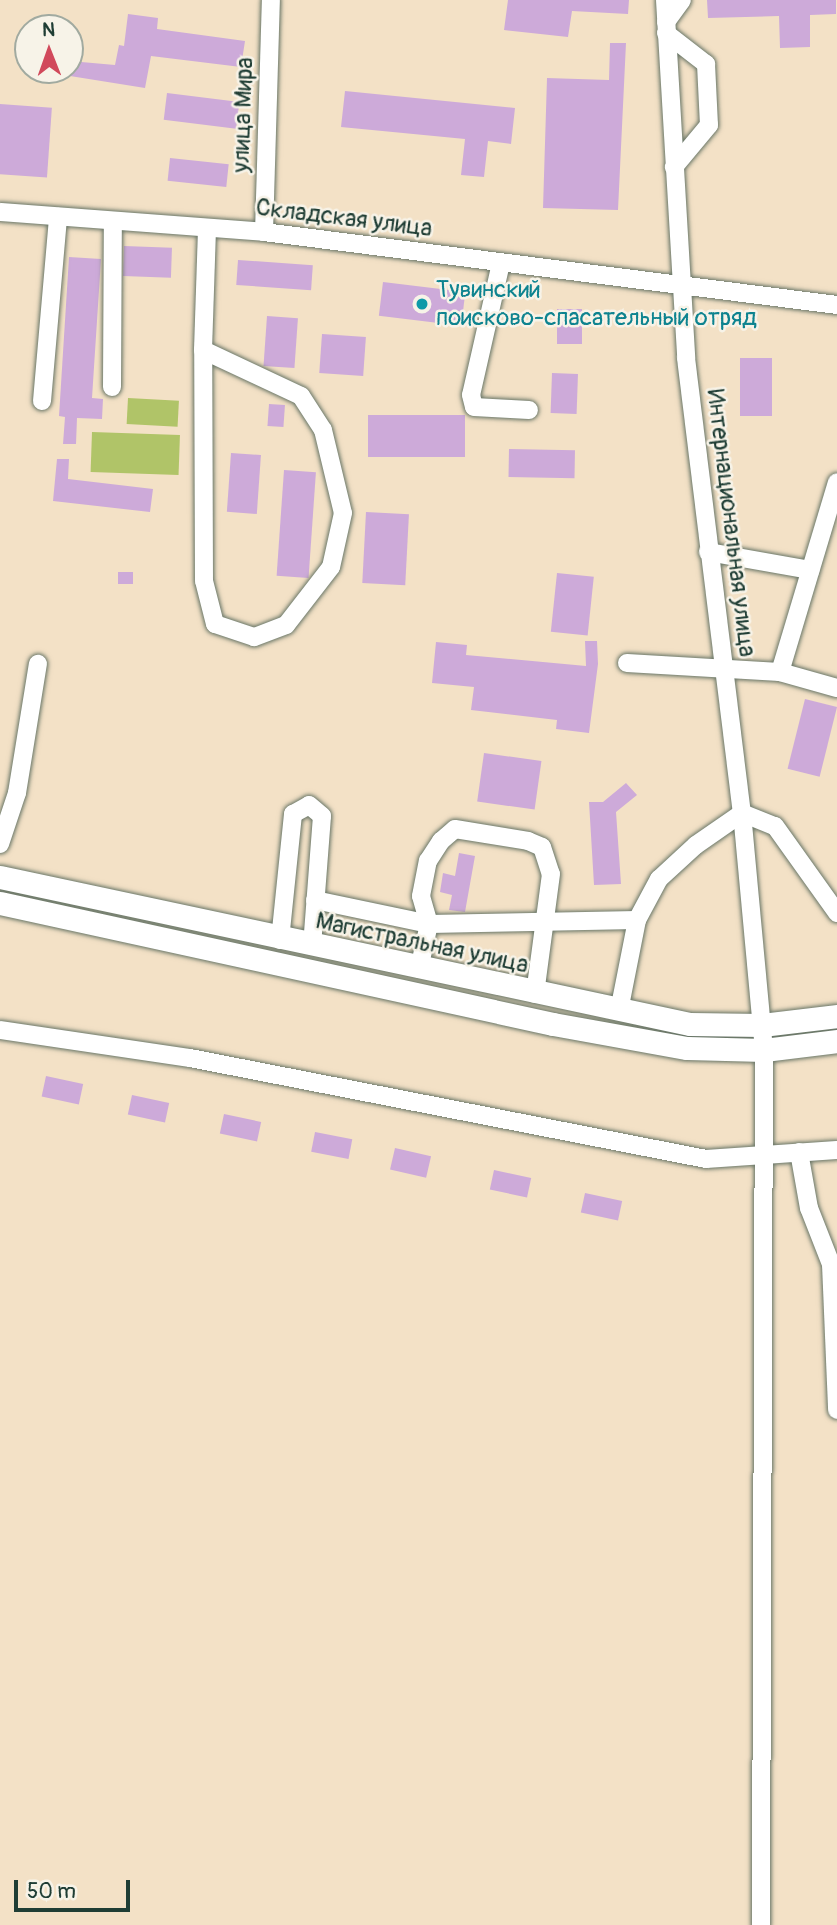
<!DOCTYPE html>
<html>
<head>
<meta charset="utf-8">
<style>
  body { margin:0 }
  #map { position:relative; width:837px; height:1925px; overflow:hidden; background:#f3e1c6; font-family:Pangolin,sans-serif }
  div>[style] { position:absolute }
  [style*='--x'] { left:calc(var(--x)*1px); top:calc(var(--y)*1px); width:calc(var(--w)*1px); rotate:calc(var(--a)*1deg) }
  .green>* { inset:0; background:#b0c468; transform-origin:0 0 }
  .building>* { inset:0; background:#cdaad9; transform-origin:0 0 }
  .roads { filter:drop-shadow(0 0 2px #697667) drop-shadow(0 0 2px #697667) }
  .minor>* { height:18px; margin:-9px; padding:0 9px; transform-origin:9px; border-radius:9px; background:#fff }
  .major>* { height:23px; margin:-11.5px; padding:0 11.5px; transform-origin:11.5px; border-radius:11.5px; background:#fff }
  .dots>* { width:19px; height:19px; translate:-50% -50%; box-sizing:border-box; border:4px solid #f7f3e8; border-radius:50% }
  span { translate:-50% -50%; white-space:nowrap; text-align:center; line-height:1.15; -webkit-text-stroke:5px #f7f3e8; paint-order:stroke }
  .street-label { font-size:24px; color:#1f3d34 }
  .culture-label { font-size:24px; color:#0d838f }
  .left { translate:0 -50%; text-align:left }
  .north { position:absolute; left:14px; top:14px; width:70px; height:70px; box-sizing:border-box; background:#f7f3e8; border:2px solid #a1aaa0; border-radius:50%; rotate:359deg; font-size:19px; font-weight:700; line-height:28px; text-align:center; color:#1f3d34 }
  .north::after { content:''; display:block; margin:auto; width:24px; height:32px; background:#d1495b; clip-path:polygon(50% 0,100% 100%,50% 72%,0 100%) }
  .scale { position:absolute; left:14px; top:1880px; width:116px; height:32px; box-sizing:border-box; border:4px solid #1f3d34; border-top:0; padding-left:9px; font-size:21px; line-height:24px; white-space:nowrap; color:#1f3d34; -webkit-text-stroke:5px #f7f3e8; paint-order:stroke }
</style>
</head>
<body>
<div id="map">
  <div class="green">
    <div style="left:128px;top:398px;width:51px;height:26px;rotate:3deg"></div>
    <div style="left:92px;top:432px;width:88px;height:40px;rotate:2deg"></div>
  </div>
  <div class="building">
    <div style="clip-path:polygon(508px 0,629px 0,628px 14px,572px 11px,568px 37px,504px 30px)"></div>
    <div style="clip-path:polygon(707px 0,836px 0,836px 14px,810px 15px,810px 47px,780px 48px,779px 16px,708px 18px)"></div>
    <div style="clip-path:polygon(128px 14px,158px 18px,157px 29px,245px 41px,241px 67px,151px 56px,145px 88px,70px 76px,70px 61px,115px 65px,119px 45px,124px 46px)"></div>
    <div style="clip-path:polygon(610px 43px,626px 43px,618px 210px,543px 208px,547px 78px,609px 80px)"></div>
    <div style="clip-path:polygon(345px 91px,515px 108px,511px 144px,488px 141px,484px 177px,461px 175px,465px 139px,341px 127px)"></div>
    <div style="left:167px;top:93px;width:73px;height:27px;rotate:7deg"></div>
    <div style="left:0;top:104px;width:52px;height:70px;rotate:4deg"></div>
    <div style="left:170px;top:158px;width:59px;height:23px;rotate:6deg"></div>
    <div style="left:124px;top:246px;width:48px;height:30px;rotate:2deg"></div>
    <div style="clip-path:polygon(69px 257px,101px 259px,92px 398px,103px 399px,102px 419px,77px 418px,76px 444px,63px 444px,65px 417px,59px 416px)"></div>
    <div style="left:238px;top:260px;width:75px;height:25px;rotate:4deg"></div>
    <div style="left:383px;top:282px;width:83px;height:34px;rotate:7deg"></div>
    <div style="left:557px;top:309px;width:25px;height:35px"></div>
    <div style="left:267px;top:316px;width:31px;height:50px;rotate:4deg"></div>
    <div style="left:322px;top:334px;width:44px;height:39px;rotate:4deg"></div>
    <div style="left:740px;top:358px;width:32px;height:58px"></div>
    <div style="left:552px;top:373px;width:26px;height:40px;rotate:2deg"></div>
    <div style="left:269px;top:404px;width:16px;height:22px;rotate:4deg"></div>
    <div style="left:368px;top:415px;width:97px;height:42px"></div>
    <div style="left:509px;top:449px;width:66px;height:28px;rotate:1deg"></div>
    <div style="left:231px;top:453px;width:30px;height:59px;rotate:4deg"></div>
    <div style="clip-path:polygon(57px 459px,69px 459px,68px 479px,153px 489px,150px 512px,53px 501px)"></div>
    <div style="left:284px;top:470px;width:32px;height:106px;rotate:4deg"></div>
    <div style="left:366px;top:512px;width:43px;height:71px;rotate:3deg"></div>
    <div style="left:118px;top:572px;width:15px;height:12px"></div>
    <div style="left:557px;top:573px;width:37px;height:59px;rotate:6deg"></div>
    <div style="clip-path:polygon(585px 641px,597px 641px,598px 664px,589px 733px,556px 729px,557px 720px,471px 710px,474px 687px,432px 683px,436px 642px,467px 645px,466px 655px,586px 666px)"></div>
    <div style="left:805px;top:699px;width:33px;height:72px;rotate:14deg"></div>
    <div style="left:484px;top:753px;width:58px;height:49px;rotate:8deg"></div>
    <div style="clip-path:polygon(626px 783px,637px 795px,616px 812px,621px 884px,594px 885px,589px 802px,603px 802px)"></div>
    <div style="clip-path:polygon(459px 853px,475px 856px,465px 912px,449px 910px,452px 895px,440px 892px,443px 873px,455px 876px)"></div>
    <div style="left:46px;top:1076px;width:38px;height:21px;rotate:12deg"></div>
    <div style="left:132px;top:1095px;width:38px;height:20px;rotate:12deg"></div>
    <div style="left:224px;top:1114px;width:38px;height:20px;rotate:12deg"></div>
    <div style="left:315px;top:1132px;width:38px;height:20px;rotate:11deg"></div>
    <div style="left:395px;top:1148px;width:37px;height:22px;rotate:13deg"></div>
    <div style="left:494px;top:1170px;width:38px;height:20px;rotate:12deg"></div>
    <div style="left:585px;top:1193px;width:38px;height:20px;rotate:12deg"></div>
  </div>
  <div class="roads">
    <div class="minor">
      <div style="--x:665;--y:0;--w:359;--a:86.6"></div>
      <div style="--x:686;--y:358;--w:458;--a:83"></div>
      <div style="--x:742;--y:813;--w:238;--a:84.7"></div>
      <div style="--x:764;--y:1050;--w:875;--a:90.2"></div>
      <div style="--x:666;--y:22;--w:27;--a:-54"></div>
      <div style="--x:666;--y:33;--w:51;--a:37.8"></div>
      <div style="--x:706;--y:64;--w:61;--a:87.2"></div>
      <div style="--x:709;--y:125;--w:55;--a:129.8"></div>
      <div style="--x:0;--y:212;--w:265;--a:4.3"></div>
      <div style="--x:264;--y:232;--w:578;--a:7.26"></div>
      <div style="--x:264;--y:232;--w:232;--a:-88.3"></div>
      <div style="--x:501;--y:263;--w:135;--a:102.8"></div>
      <div style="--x:471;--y:395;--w:12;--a:76"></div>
      <div style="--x:474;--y:407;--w:55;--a:3.1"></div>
      <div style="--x:203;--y:350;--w:108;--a:25.1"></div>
      <div style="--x:301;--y:396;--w:40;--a:57.1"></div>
      <div style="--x:323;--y:430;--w:85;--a:76.5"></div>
      <div style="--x:343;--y:513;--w:55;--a:102.5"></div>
      <div style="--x:331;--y:567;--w:73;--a:127.8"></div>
      <div style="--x:286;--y:625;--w:34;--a:159"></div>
      <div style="--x:254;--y:637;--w:41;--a:-161.6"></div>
      <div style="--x:215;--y:624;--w:44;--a:-104.3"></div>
      <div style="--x:204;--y:581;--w:231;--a:-90.2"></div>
      <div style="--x:203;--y:350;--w:122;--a:-88.1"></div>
      <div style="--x:112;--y:387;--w:166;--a:-89.7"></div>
      <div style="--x:42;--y:401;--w:185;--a:-85"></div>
      <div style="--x:708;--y:552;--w:104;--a:10"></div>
      <div style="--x:627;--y:663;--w:153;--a:3.4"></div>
      <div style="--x:780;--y:672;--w:59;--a:15.7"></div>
      <div style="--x:780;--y:672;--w:198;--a:-73.3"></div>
      <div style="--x:0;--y:844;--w:54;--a:-71.6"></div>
      <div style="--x:17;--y:793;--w:131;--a:-80.8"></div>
      <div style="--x:315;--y:900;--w:116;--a:11.9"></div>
      <div style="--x:429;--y:924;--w:208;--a:-1.1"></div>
      <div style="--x:280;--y:940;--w:127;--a:-84.1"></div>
      <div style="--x:293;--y:814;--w:18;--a:-29"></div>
      <div style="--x:309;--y:805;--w:17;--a:40"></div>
      <div style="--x:322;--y:816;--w:130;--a:94.4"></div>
      <div style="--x:419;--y:969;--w:46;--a:-77.5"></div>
      <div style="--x:429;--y:924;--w:29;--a:-106"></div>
      <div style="--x:421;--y:896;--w:36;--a:-79"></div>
      <div style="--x:428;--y:861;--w:24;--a:-57"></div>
      <div style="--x:441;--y:841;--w:18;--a:-41"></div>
      <div style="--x:455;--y:829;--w:74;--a:9.3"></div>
      <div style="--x:528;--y:841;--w:15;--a:23"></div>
      <div style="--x:542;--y:847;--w:28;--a:72"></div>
      <div style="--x:551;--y:874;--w:121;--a:97.6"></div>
      <div style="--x:619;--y:1011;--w:93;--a:-78.8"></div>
      <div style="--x:637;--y:920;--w:47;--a:-61.8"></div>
      <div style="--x:659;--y:879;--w:50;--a:-42.6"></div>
      <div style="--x:696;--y:845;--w:56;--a:-34.8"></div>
      <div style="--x:742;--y:813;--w:35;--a:22"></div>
      <div style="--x:775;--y:826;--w:107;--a:54.5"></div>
      <div style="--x:0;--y:1030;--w:192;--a:8.4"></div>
      <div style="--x:190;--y:1058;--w:526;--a:11.07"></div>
      <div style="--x:706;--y:1159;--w:131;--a:-3.9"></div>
      <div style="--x:799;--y:1152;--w:57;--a:79.9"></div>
      <div style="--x:809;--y:1208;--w:60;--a:68.6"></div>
      <div style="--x:831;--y:1264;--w:146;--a:87.6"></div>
    </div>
    <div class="major">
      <div style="--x:0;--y:877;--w:705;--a:12.03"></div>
      <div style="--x:690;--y:1024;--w:72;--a:0.8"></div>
      <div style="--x:762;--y:1025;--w:76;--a:-6.8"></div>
      <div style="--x:0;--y:903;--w:566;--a:12.34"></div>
      <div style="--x:553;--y:1024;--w:136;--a:10.2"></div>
      <div style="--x:687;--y:1048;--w:77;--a:1.5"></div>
      <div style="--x:764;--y:1050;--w:74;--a:-7"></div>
    </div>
  </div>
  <div class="dots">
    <div style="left:422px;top:304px;background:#0f9aa8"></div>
  </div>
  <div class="street-label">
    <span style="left:243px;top:115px;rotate:-88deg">улица Мира</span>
    <span style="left:344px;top:218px;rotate:7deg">Складская улица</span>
    <span style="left:731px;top:523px;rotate:83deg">Интернациональная улица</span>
    <span style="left:422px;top:943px;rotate:12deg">Магистральная улица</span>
  </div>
  <div class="culture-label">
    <span class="left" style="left:436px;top:304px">Тувинский<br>поисково-спасательный отряд</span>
  </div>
  <div class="north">N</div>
  <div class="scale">50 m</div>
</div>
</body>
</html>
